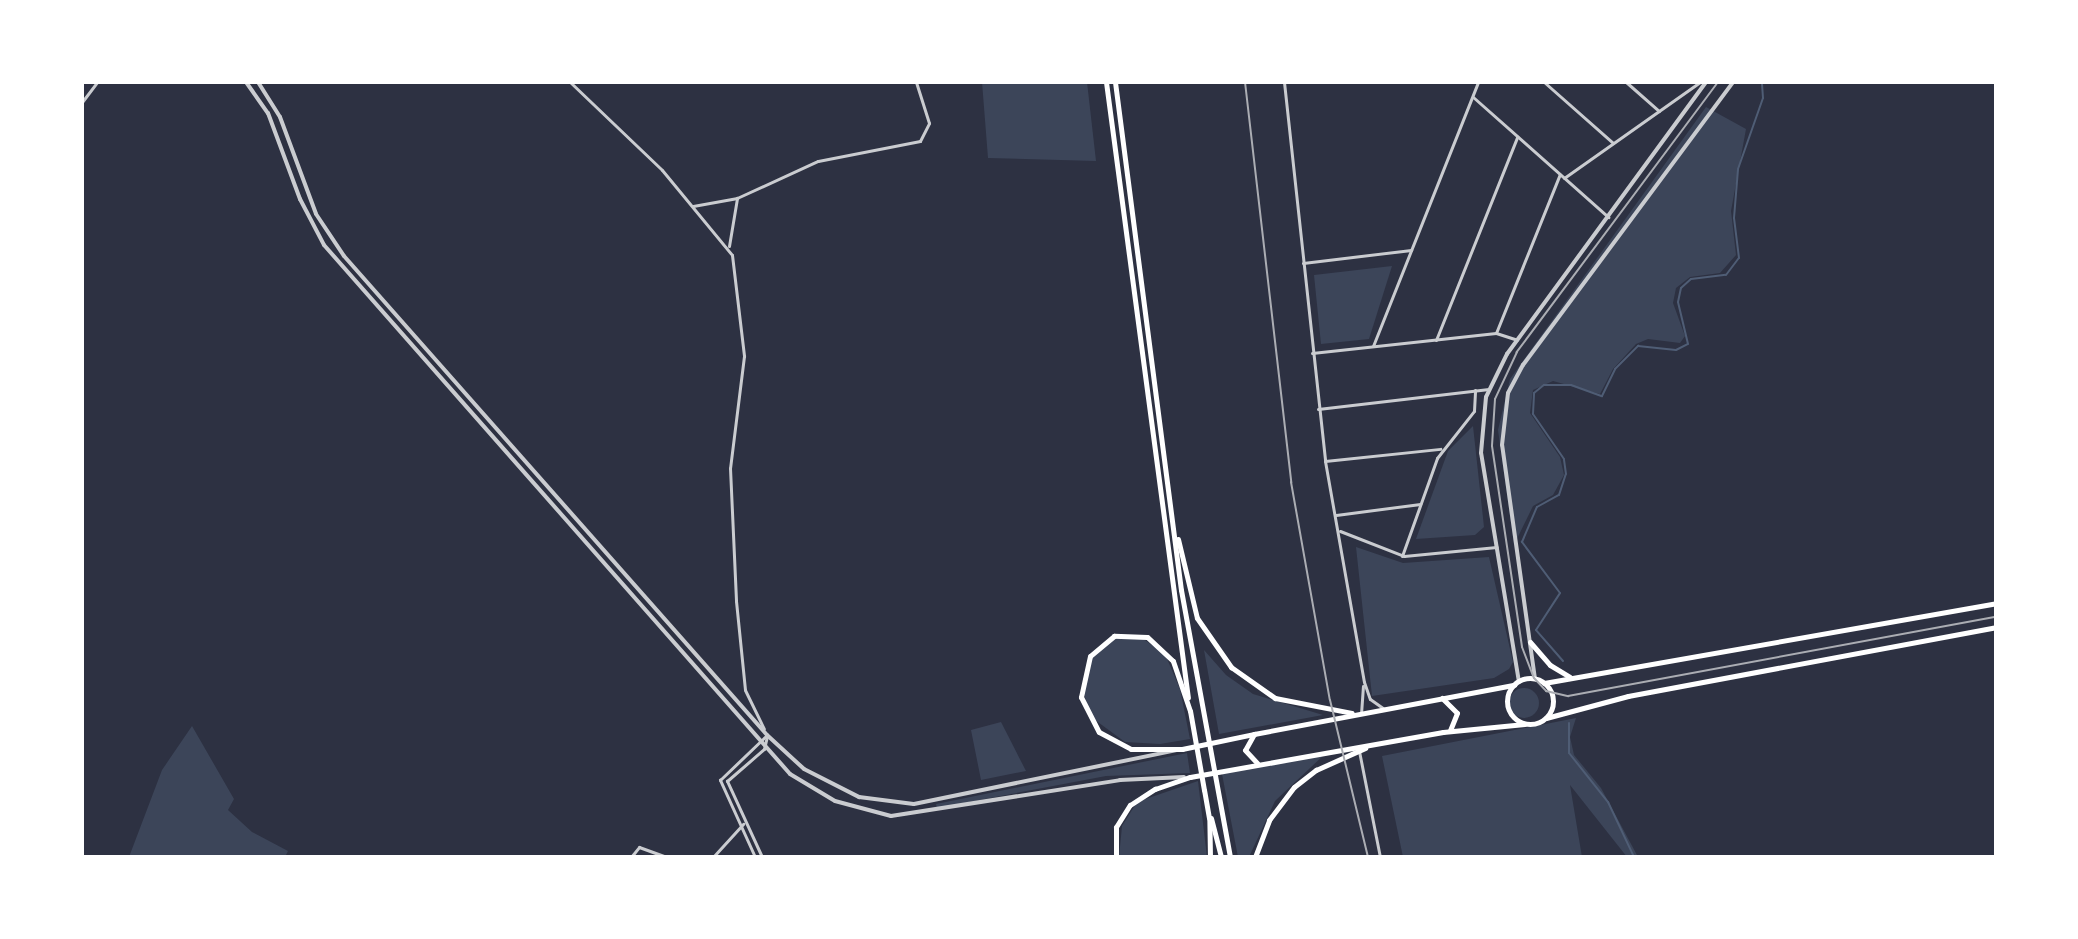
<!DOCTYPE html>
<html>
<head>
<meta charset="utf-8">
<style>
  body { margin:0 }
  #map { position:relative; width:2078px; height:939px; overflow:hidden; background:#2d3142; font-family:Helvetica,sans-serif }
  div>[style] { position:absolute }
  [style*='--x'] { left:calc(var(--x)*1px); top:calc(var(--y)*1px); width:calc(var(--w)*1px); rotate:calc(var(--a)*1deg) }
  .green>* { inset:0; background:#3c4559 }
  .round { border-radius:50% }
  .stream>* { height:2px; margin:-1px; padding:0 1px; transform-origin:1px; border-radius:1px; background:#4f5d75 }
  .minor>* { height:3px; margin:-1.5px; padding:0 1.5px; transform-origin:1.5px; border-radius:1.5px; background:#caccd0 }
  .tertiary>* { height:4px; margin:-2px; padding:0 2px; transform-origin:2px; border-radius:2px; background:#caccd0 }
  .trunk>* { height:5px; margin:-2.5px; padding:0 2.5px; transform-origin:2.5px; border-radius:2.5px; background:#fff }
  .trunk>.ring { margin:-2.5px; padding:0; box-sizing:content-box; background:none; border:5px solid #fff; border-radius:50% }
  .tram>* { height:2px; margin:-1px; padding:0 1px; transform-origin:1px; border-radius:1px; background:#abadb3 }
  .rail>* { height:2px; margin:-1px; padding:0 1px; transform-origin:1px; border-radius:1px; background:#abadb3 }
  span { translate:-50% -50%; white-space:nowrap; text-align:center; line-height:1.15; -webkit-text-stroke:7px #fff; paint-order:stroke }
  .frame { position:absolute; inset:0; border:84px solid #fff; pointer-events:none }
</style>
</head>
<body>
<div id="map">
  <div class="green">
    <div style="clip-path:polygon(982px 82px,1087px 82px,1096px 161px,988px 158px)"></div>
    <div style="clip-path:polygon(1706px 107px,1746px 129px,1731px 211px,1736px 255px,1720px 273px,1690px 277px,1676px 288px,1673px 303px,1685px 336px,1680px 343px,1648px 339px,1636px 344px,1613px 369px,1600px 394px,1553px 381px,1533px 390px,1530px 413px,1560px 457px,1564px 475px,1553px 495px,1533px 506px,1514px 545px,1498px 430px,1510px 379px)"></div>
    <div style="clip-path:polygon(1392px 266px,1369px 339px,1321px 344px,1314px 275px)"></div>
    <div style="clip-path:polygon(1473px 426px,1484px 527px,1475px 535px,1416px 539px,1448px 451px)"></div>
    <div style="clip-path:polygon(1356px 547px,1403px 563px,1489px 557px,1513px 662px,1509px 669px,1494px 678px,1372px 696px)"></div>
    <div style="clip-path:polygon(1114px 638px,1142px 638px,1165px 654px,1180px 689px,1190px 739px,1160px 744px,1125px 742px,1091px 717px,1084px 694px,1086px 670px,1095px 651px)"></div>
    <div style="clip-path:polygon(1204px 650px,1226px 675px,1253px 694px,1323px 715px,1219px 734px)"></div>
    <div class="round" style="left:1509px;top:688px;width:30px;height:30px"></div>
    <div style="clip-path:polygon(1576px 718px,1570px 737px,1574px 755px,1601px 788px,1638px 857px,1627px 857px,1570px 785px,1582px 857px,1403px 857px,1382px 756px)"></div>
    <div style="clip-path:polygon(1001px 722px,1026px 771px,981px 780px,971px 730px)"></div>
    <div style="clip-path:polygon(192px 726px,234px 799px,228px 810px,252px 832px,288px 851px,285px 857px,129px 857px,162px 770px)"></div>
    <div style="clip-path:polygon(1187px 753px,1190px 773px,1106px 776px,937px 808px,936px 804px)"></div>
    <div style="clip-path:polygon(1326px 753px,1275px 801px,1249px 857px,1238px 857px,1222px 774px)"></div>
    <div style="clip-path:polygon(1198px 781px,1207px 857px,1119px 857px,1122px 826px,1137px 802px)"></div>
  </div>
  <div class="stream">
    <div style="--x:1563;--y:661;--w:41;--a:-131.1"></div>
    <div style="--x:1536;--y:630;--w:44;--a:-57"></div>
    <div style="--x:1560;--y:593;--w:64;--a:-126.7"></div>
    <div style="--x:1522;--y:542;--w:38;--a:-67"></div>
    <div style="--x:1537;--y:507;--w:25;--a:-29"></div>
    <div style="--x:1559;--y:495;--w:22;--a:-72"></div>
    <div style="--x:1566;--y:474;--w:15;--a:-98"></div>
    <div style="--x:1564;--y:459;--w:55;--a:-124.6"></div>
    <div style="--x:1533;--y:414;--w:21;--a:-87"></div>
    <div style="--x:1534;--y:393;--w:13;--a:-39"></div>
    <div style="--x:1544;--y:385;--w:27;--a:0"></div>
    <div style="--x:1571;--y:385;--w:33;--a:20"></div>
    <div style="--x:1602;--y:396;--w:30;--a:-64"></div>
    <div style="--x:1615;--y:369;--w:33;--a:-45"></div>
    <div style="--x:1638;--y:346;--w:38;--a:6"></div>
    <div style="--x:1676;--y:350;--w:13;--a:-27"></div>
    <div style="--x:1688;--y:344;--w:43;--a:-103.4"></div>
    <div style="--x:1678;--y:302;--w:14;--a:-78"></div>
    <div style="--x:1681;--y:288;--w:13;--a:-42"></div>
    <div style="--x:1691;--y:279;--w:35;--a:-7"></div>
    <div style="--x:1726;--y:275;--w:21;--a:-53"></div>
    <div style="--x:1739;--y:258;--w:40;--a:-97.1"></div>
    <div style="--x:1734;--y:218;--w:49;--a:-85.3"></div>
    <div style="--x:1738;--y:169;--w:75;--a:-70.6"></div>
    <div style="--x:1763;--y:98;--w:16;--a:-94"></div>
    <div style="--x:1569;--y:723;--w:30;--a:90"></div>
    <div style="--x:1569;--y:753;--w:63;--a:51.5"></div>
    <div style="--x:1608;--y:802;--w:61;--a:64.7"></div>
  </div>
  <div class="minor">
    <div style="--x:570;--y:82;--w:127;--a:43.7"></div>
    <div style="--x:662;--y:170;--w:110;--a:50.5"></div>
    <div style="--x:732;--y:255;--w:102;--a:83.2"></div>
    <div style="--x:744;--y:356;--w:113;--a:97.1"></div>
    <div style="--x:730;--y:468;--w:133;--a:87.4"></div>
    <div style="--x:736;--y:601;--w:89;--a:84.2"></div>
    <div style="--x:745;--y:690;--w:43;--a:64"></div>
    <div style="--x:1284;--y:82;--w:381;--a:83.8"></div>
    <div style="--x:1325;--y:461;--w:224;--a:80"></div>
    <div style="--x:1364;--y:682;--w:18;--a:71"></div>
    <div style="--x:1370;--y:699;--w:16;--a:35"></div>
    <div style="--x:1544;--y:82;--w:92;--a:41.5"></div>
    <div style="--x:1626;--y:82;--w:44;--a:41.3"></div>
    <div style="--x:1473;--y:97;--w:181;--a:41.6"></div>
    <div style="--x:82;--y:102;--w:25;--a:-53"></div>
    <div style="--x:1564;--y:178;--w:166;--a:-35.2"></div>
    <div style="--x:693;--y:206;--w:45;--a:-10.3"></div>
    <div style="--x:737;--y:198;--w:89;--a:-24.6"></div>
    <div style="--x:818;--y:161;--w:104;--a:-11.1"></div>
    <div style="--x:920;--y:141;--w:20;--a:-63"></div>
    <div style="--x:929;--y:123;--w:43;--a:-107.6"></div>
    <div style="--x:729;--y:246;--w:49;--a:-80.5"></div>
    <div style="--x:1303;--y:263;--w:109;--a:-6.9"></div>
    <div style="--x:1496;--y:333;--w:171;--a:-68.1"></div>
    <div style="--x:1436;--y:340;--w:219;--a:-68.2"></div>
    <div style="--x:1373;--y:346;--w:284;--a:-68.3"></div>
    <div style="--x:1312;--y:353;--w:185;--a:-6.2"></div>
    <div style="--x:1496;--y:333;--w:22;--a:18"></div>
    <div style="--x:1318;--y:409;--w:172;--a:-6.7"></div>
    <div style="--x:1325;--y:461;--w:116;--a:-6"></div>
    <div style="--x:1336;--y:515;--w:85;--a:-7.5"></div>
    <div style="--x:1340;--y:531;--w:69;--a:21.3"></div>
    <div style="--x:1404;--y:556;--w:93;--a:-5.5"></div>
    <div style="--x:1402;--y:556;--w:104;--a:-70.3"></div>
    <div style="--x:1437;--y:458;--w:60;--a:-51.8"></div>
    <div style="--x:1474;--y:411;--w:21;--a:-87"></div>
    <div style="--x:1361;--y:714;--w:28;--a:-86"></div>
    <div style="--x:1359;--y:751;--w:108;--a:78.8"></div>
    <div style="--x:631;--y:857;--w:13;--a:-51"></div>
    <div style="--x:639;--y:847;--w:30;--a:20"></div>
    <div style="--x:713;--y:857;--w:45;--a:-47.7"></div>
    <div style="--x:755;--y:857;--w:85;--a:-114.4"></div>
    <div style="--x:720;--y:780;--w:65;--a:-43.8"></div>
    <div style="--x:762;--y:857;--w:84;--a:-114.7"></div>
    <div style="--x:727;--y:781;--w:49;--a:-40.9"></div>
    <div style="--x:764;--y:749;--w:13;--a:-77"></div>
  </div>
  <div class="tertiary">
    <div style="--x:246;--y:82;--w:38;--a:55"></div>
    <div style="--x:268;--y:113;--w:92;--a:69.6"></div>
    <div style="--x:300;--y:199;--w:52;--a:62.4"></div>
    <div style="--x:324;--y:245;--w:705;--a:48.62"></div>
    <div style="--x:790;--y:774;--w:52;--a:31"></div>
    <div style="--x:835;--y:801;--w:58;--a:15"></div>
    <div style="--x:891;--y:816;--w:232;--a:-8.9"></div>
    <div style="--x:1120;--y:780;--w:64;--a:-2.7"></div>
    <div style="--x:258;--y:82;--w:41;--a:57.8"></div>
    <div style="--x:280;--y:117;--w:103;--a:69.6"></div>
    <div style="--x:316;--y:214;--w:50;--a:56.3"></div>
    <div style="--x:344;--y:256;--w:639;--a:48.55"></div>
    <div style="--x:767;--y:735;--w:50;--a:42.6"></div>
    <div style="--x:804;--y:769;--w:62;--a:27"></div>
    <div style="--x:859;--y:797;--w:55;--a:7.3"></div>
    <div style="--x:914;--y:804;--w:268;--a:-11.6"></div>
    <div style="--x:1535;--y:679;--w:236;--a:-98"></div>
    <div style="--x:1502;--y:445;--w:52;--a:-83.4"></div>
    <div style="--x:1508;--y:393;--w:32;--a:-62"></div>
    <div style="--x:1523;--y:365;--w:352;--a:-53.4"></div>
    <div style="--x:1519;--y:682;--w:232;--a:-99.4"></div>
    <div style="--x:1481;--y:453;--w:56;--a:-84.9"></div>
    <div style="--x:1486;--y:397;--w:48;--a:-64"></div>
    <div style="--x:1507;--y:354;--w:337;--a:-53.8"></div>
  </div>
  <div class="trunk">
    <div style="--x:1106;--y:82;--w:621;--a:82.42"></div>
    <div style="--x:1115;--y:82;--w:512;--a:82.6"></div>
    <div style="--x:1181;--y:590;--w:271;--a:79.6"></div>
    <div style="--x:1178;--y:539;--w:81;--a:76.5"></div>
    <div style="--x:1197;--y:618;--w:60;--a:55.2"></div>
    <div style="--x:1231;--y:667;--w:54;--a:35.2"></div>
    <div style="--x:1275;--y:698;--w:78;--a:11"></div>
    <div style="--x:1530;--y:642;--w:30;--a:49"></div>
    <div style="--x:1550;--y:665;--w:23;--a:31"></div>
    <div class="ring" style="left:1507px;top:678px;width:41px;height:41px"></div>
    <div style="--x:1544;--y:683;--w:459;--a:-10"></div>
    <div style="--x:1442;--y:698;--w:21;--a:45"></div>
    <div style="--x:1457;--y:713;--w:18;--a:112"></div>
    <div style="--x:1546;--y:718;--w:85;--a:-15"></div>
    <div style="--x:1628;--y:696;--w:374;--a:-10.6"></div>
    <div style="--x:1254;--y:734;--w:18;--a:119"></div>
    <div style="--x:1245;--y:750;--w:18;--a:47"></div>
    <div style="--x:1211;--y:818;--w:40;--a:75.6"></div>
    <div style="--x:1116;--y:857;--w:30;--a:-90"></div>
    <div style="--x:1116;--y:827;--w:26;--a:-58"></div>
    <div style="--x:1130;--y:805;--w:30;--a:-33"></div>
    <div style="--x:1155;--y:789;--w:37;--a:-19"></div>
    <div style="--x:1190;--y:777;--w:257;--a:-10.1"></div>
    <div style="--x:1443;--y:732;--w:82;--a:-5.6"></div>
    <div style="--x:1210;--y:857;--w:39;--a:-91"></div>
    <div style="--x:1209;--y:818;--w:28;--a:-100"></div>
    <div style="--x:1204;--y:790;--w:80;--a:-100"></div>
    <div style="--x:1190;--y:711;--w:53;--a:-108.8"></div>
    <div style="--x:1173;--y:661;--w:35;--a:-137"></div>
    <div style="--x:1147;--y:637;--w:33;--a:-178"></div>
    <div style="--x:1114;--y:636;--w:31;--a:140"></div>
    <div style="--x:1090;--y:656;--w:42;--a:102.4"></div>
    <div style="--x:1081;--y:697;--w:39;--a:63"></div>
    <div style="--x:1099;--y:732;--w:36;--a:28"></div>
    <div style="--x:1131;--y:749;--w:51;--a:0"></div>
    <div style="--x:1182;--y:749;--w:74;--a:-11.8"></div>
    <div style="--x:1254;--y:734;--w:265;--a:-10.7"></div>
    <div style="--x:1255;--y:857;--w:40;--a:-69"></div>
    <div style="--x:1269;--y:820;--w:41;--a:-52.9"></div>
    <div style="--x:1294;--y:787;--w:28;--a:-38"></div>
    <div style="--x:1316;--y:770;--w:54;--a:-24.2"></div>
  </div>
  <div class="tram">
    <div style="--x:1718;--y:82;--w:337;--a:126.7"></div>
    <div style="--x:1517;--y:352;--w:52;--a:115.1"></div>
    <div style="--x:1495;--y:399;--w:47;--a:93.7"></div>
    <div style="--x:1492;--y:446;--w:203;--a:81.5"></div>
    <div style="--x:1522;--y:647;--w:33;--a:69"></div>
    <div style="--x:1534;--y:678;--w:18;--a:47"></div>
    <div style="--x:1546;--y:691;--w:23;--a:13"></div>
    <div style="--x:1568;--y:696;--w:435;--a:-10.5"></div>
  </div>
  <div class="rail">
    <div style="--x:1245;--y:82;--w:403;--a:83.4"></div>
    <div style="--x:1291;--y:482;--w:221;--a:79.9"></div>
    <div style="--x:1330;--y:700;--w:162;--a:76.4"></div>
  </div>
  <div class="frame"></div>
</div>
</body>
</html>
